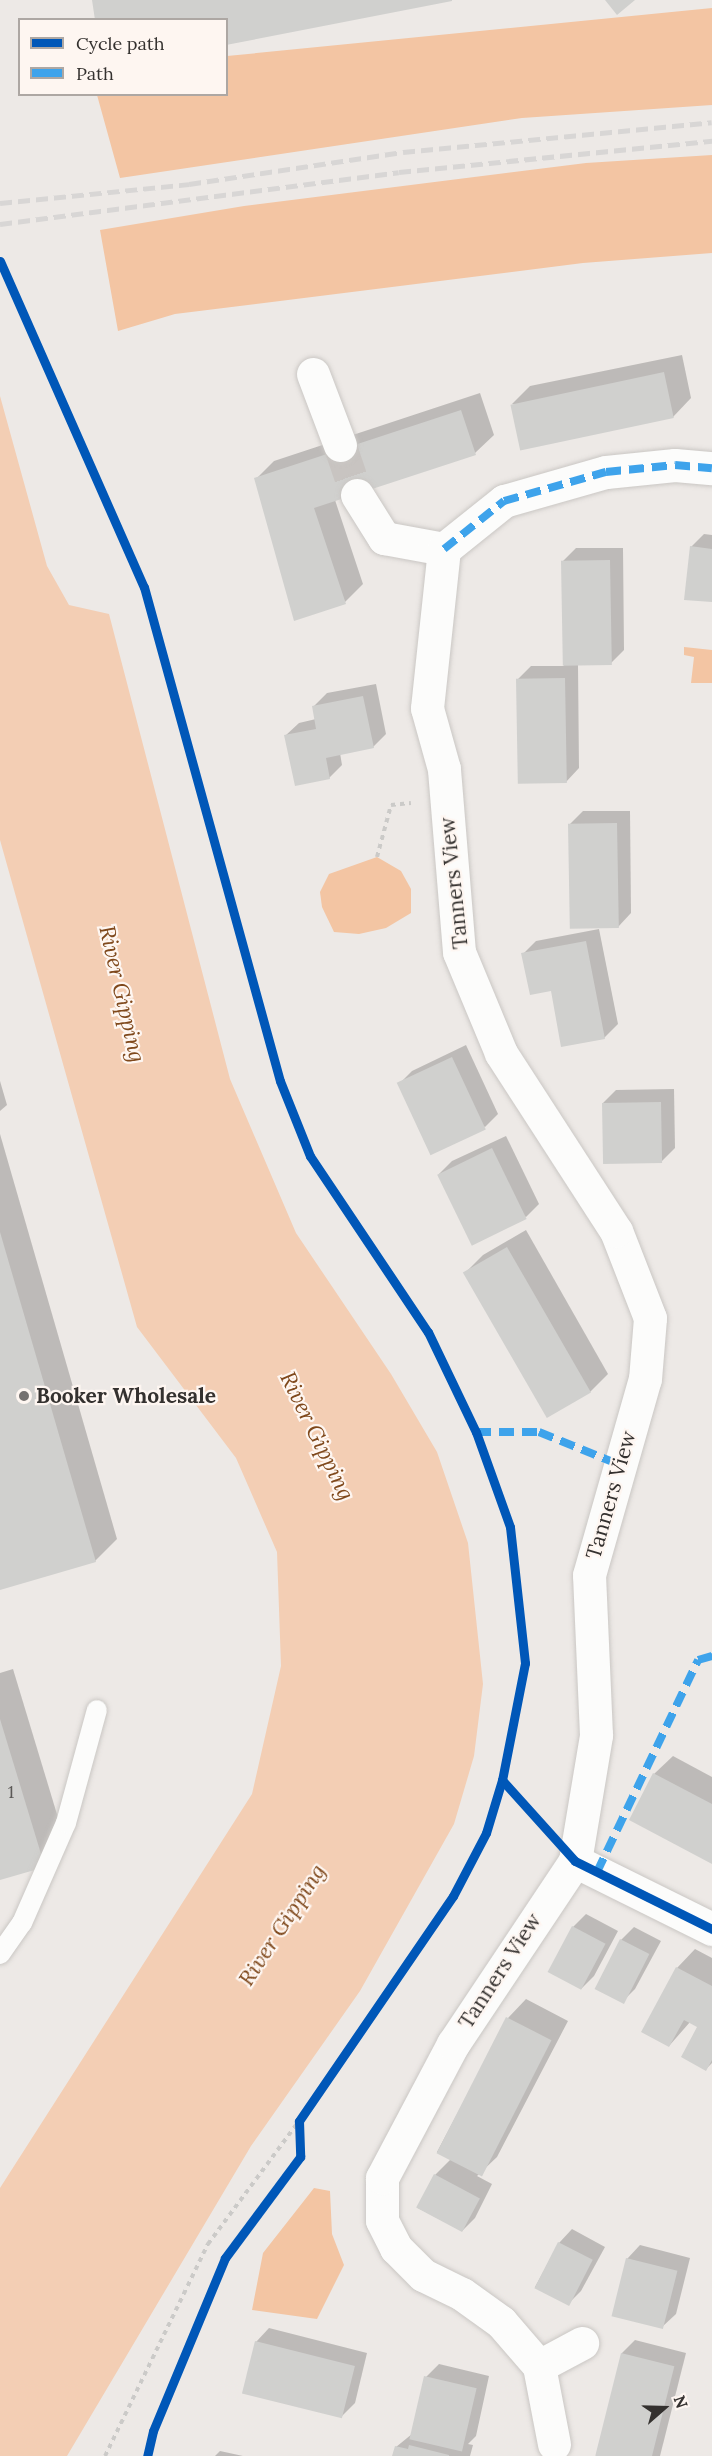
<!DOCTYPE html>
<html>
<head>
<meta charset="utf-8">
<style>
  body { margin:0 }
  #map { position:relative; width:712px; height:2456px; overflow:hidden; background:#ede9e6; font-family:Lora,serif }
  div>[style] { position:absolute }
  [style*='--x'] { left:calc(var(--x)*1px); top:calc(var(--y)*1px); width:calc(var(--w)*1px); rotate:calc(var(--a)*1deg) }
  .green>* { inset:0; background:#f3c5a3 }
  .water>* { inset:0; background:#f3ceb4 }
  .shadow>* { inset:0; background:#0003 }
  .building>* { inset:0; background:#d0d0ce; transform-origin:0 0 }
  .street-tunnel>* { height:33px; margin-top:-16.5px; transform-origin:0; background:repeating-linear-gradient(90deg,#c8c4c1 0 33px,transparent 0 49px) }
  .path>* { height:4px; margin-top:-2px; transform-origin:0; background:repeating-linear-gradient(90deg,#cbcac8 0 4.5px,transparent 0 9px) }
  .roads { filter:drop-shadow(0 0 2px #cac7c4) drop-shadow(0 0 2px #cac7c4) }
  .lane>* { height:20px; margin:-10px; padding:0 10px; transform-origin:10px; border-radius:10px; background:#fcfcfb }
  .street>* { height:33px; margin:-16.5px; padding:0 16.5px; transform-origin:16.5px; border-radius:16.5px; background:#fcfcfb }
  .rail>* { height:4.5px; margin-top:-2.25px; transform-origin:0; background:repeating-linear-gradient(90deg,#d8d6d5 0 12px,transparent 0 18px) }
  .quiet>* { height:8px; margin-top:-4px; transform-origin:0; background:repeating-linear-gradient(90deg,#3ea3eb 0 15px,transparent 0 23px) }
  .cycleway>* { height:9px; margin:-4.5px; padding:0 4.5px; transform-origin:4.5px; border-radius:4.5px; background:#0057b8 }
  .dots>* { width:16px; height:16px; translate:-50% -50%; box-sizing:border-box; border:3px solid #fef6f1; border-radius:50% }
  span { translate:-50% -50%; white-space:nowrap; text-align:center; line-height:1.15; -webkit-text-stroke:4.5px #fef6f1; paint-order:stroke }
  .number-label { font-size:18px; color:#5b5957 }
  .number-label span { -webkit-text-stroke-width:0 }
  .street-label { font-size:21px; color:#34312f }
  .poi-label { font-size:21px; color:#34312f; font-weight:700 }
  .left { translate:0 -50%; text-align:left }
  .water-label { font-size:22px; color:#7f481b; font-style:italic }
  .legend { position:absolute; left:18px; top:18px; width:210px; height:78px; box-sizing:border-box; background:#fef6f1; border:2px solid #ada7a3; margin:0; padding:8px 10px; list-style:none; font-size:18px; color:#34312f }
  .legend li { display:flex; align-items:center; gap:12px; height:30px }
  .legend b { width:30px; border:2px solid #ada7a3 }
  .north { position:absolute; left:634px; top:2378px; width:60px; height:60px; -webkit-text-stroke:4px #fef6f1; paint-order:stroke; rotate:70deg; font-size:16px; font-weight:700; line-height:24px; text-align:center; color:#34312f }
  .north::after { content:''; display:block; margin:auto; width:21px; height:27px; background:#34312f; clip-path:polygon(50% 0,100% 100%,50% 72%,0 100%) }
</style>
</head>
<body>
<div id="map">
  <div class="green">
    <div style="clip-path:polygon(712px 8px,712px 105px,522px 118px,120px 178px,97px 95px,226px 94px,227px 56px)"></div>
    <div style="clip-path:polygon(712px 155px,712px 253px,583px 263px,175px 314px,118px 331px,100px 230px,244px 206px,586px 163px)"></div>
    <div style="clip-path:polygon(684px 647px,712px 650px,712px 683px,691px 683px,694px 657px,684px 655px)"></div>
    <div style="clip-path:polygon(377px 857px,401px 871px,411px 889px,411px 913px,386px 928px,359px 934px,334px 932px,322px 907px,320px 892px,329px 874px)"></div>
    <div style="clip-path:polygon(314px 2188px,330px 2191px,332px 2234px,344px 2265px,317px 2319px,252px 2310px,263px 2253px)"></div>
  </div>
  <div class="water">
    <div style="clip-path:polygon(0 396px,47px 566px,69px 605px,109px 614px,230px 1079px,296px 1233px,391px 1374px,437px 1452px,468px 1543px,483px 1684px,474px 1756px,454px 1824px,360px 1991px,251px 2146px,67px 2456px,0 2456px,0 2188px,252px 1794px,281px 1666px,277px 1552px,236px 1458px,137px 1327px,0 840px)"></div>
  </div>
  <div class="shadow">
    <div style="clip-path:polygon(682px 355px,691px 398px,673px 417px,512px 404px,530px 386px)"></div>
    <div style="clip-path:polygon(480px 393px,494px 435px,475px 453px,335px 500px,363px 584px,345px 602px,256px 479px,274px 461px)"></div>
    <div style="clip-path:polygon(704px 534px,712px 535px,712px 601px,691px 547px)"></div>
    <div style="clip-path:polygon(576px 548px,623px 548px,624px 650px,611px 663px,578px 664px,579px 768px,566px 782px,518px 679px,531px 666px,564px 666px,563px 561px)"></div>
    <div style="clip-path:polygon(376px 684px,386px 734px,373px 747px,340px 753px,342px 765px,329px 778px,285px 736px,299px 723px,316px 719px,313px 707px,327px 693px)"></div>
    <div style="clip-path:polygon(583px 811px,630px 811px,631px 913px,618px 927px,570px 824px)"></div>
    <div style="clip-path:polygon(599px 929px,618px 1024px,604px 1038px,552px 989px,523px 954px,536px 941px)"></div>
    <div style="clip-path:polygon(466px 1045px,498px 1114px,485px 1127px,399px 1084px,412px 1071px)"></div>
    <div style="clip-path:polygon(0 1081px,7px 1105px,0 1111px)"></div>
    <div style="clip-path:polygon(674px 1089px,675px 1148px,662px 1161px,603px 1103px,616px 1090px)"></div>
    <div style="clip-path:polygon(0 1134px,117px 1539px,95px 1561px,0 1588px)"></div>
    <div style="clip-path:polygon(506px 1136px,539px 1204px,526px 1217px,439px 1174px,452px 1161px)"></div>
    <div style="clip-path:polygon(526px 1230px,608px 1374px,590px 1392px,465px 1273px,483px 1255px)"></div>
    <div style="clip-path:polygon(13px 1669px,66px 1844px,0 1879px,0 1673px)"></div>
    <div style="clip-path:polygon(673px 1756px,712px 1777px,712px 1863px,654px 1774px)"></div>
    <div style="clip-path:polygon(586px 1914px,618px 1931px,594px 1976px,581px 1989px,573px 1927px)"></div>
    <div style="clip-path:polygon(634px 1927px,661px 1941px,635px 1989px,622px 2002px,621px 1940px)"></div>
    <div style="clip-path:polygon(695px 1949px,712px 1958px,712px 2063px,706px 2069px,699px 2026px,690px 2022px,669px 2046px,643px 2031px,677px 1968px)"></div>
    <div style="clip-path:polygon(526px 1999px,568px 2021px,497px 2157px,477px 2176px,492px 2184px,475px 2218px,462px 2231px,418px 2208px,435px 2175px,451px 2159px,437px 2152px,508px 2018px)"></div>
    <div style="clip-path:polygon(572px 2229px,605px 2247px,581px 2291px,568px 2304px,535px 2287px,559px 2243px)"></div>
    <div style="clip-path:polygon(640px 2245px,690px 2258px,676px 2314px,662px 2327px,627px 2259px)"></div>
    <div style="clip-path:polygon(269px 2328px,367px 2353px,355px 2403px,342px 2416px,256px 2342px)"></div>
    <div style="clip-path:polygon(635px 2340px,686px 2353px,660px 2456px,596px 2456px,622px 2353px)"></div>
    <div style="clip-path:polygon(439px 2364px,489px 2376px,476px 2436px,468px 2444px,473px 2445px,470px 2456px,394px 2456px,396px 2447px,412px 2434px,426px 2377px)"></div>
    <div style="clip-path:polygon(220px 2451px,243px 2456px,215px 2456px)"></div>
  </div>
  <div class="building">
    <div style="clip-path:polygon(92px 0,452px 0,452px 1px,226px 45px,226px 20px,95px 20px)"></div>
    <div style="clip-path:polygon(605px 0,635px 0,617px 15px)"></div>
    <div style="left:664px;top:372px;width:47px;height:157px;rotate:78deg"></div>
    <div style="clip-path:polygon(461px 410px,476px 455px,314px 508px,346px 604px,294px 621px,254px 478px)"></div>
    <div style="clip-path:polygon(690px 546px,712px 549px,712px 602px,684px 600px)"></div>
    <div style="left:610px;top:560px;width:105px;height:49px;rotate:89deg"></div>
    <div style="left:565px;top:678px;width:105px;height:49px;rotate:89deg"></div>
    <div style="clip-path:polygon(363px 696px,374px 748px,326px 758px,330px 779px,295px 786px,284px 735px,316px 729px,312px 706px)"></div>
    <div style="left:617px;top:823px;width:105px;height:49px;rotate:89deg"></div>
    <div style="clip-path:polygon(586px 941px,605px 1039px,561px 1047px,551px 991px,530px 995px,521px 953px)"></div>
    <div style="left:452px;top:1057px;width:80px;height:61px;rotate:65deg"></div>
    <div style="left:661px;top:1102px;width:61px;height:59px;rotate:89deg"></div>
    <div style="left:492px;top:1148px;width:79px;height:61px;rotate:64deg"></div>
    <div style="clip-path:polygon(0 1232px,96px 1562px,0 1590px)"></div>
    <div style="left:507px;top:1247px;width:168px;height:51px;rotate:60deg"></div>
    <div style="clip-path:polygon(0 1719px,45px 1867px,0 1880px)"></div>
    <div style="clip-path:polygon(653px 1773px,712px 1804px,712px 1864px,629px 1820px)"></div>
    <div style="left:572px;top:1926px;width:38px;height:52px;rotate:28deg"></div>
    <div style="left:620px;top:1939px;width:33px;height:56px;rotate:27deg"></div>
    <div style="clip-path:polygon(676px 1967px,712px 1986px,712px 2060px,706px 2071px,681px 2057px,697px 2027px,684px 2020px,669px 2047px,641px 2032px)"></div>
    <div style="left:506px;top:2017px;width:51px;height:153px;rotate:27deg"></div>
    <div style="left:434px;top:2174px;width:52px;height:38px;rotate:28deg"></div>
    <div style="left:558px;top:2242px;width:39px;height:52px;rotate:27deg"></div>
    <div style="left:626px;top:2258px;width:53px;height:60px;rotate:14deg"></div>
    <div style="left:255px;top:2341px;width:103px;height:54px;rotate:14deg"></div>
    <div style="left:621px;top:2353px;width:55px;height:106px;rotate:14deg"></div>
    <div style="left:424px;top:2376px;width:54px;height:65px;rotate:13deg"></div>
    <div style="clip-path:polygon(409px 2445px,449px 2455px,449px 2456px,392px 2456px,395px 2446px,408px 2449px)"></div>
  </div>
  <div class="street-tunnel">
    <div style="--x:340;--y:445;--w:53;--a:71.2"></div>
  </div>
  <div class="path">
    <div style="--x:377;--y:857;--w:54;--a:-74.9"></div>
    <div style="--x:391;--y:805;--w:20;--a:-6"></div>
    <div style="--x:105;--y:2456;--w:236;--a:-64.1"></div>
    <div style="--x:208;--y:2244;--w:153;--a:-53.5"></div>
  </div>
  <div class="roads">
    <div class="lane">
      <div style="--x:0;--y:1954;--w:38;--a:-55"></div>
      <div style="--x:22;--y:1923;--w:109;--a:-66.3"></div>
      <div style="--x:66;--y:1823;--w:117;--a:-74.7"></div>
    </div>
    <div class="street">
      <div style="--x:313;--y:374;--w:76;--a:69.2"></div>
      <div style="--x:357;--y:495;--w:51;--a:57.9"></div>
      <div style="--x:384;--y:538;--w:61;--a:10.4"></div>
      <div style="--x:575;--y:1861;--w:153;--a:26.4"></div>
      <div style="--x:539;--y:2366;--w:49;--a:-28.1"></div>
      <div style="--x:554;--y:2444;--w:79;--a:-100.9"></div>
      <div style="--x:539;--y:2366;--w:58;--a:-130.8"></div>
      <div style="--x:501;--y:2322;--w:48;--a:-144.3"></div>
      <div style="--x:462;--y:2294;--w:43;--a:-154"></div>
      <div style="--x:423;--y:2275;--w:38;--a:-135"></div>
      <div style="--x:396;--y:2248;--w:31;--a:-117"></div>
      <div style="--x:382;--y:2220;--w:42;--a:-90"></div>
      <div style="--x:382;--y:2178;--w:152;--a:-62.1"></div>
      <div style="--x:453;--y:2044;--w:220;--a:-56.3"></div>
      <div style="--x:575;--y:1861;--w:128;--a:-80.5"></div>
      <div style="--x:596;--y:1735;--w:160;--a:-92.5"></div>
      <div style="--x:589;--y:1575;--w:204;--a:-74.1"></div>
      <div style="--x:645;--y:1379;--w:61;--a:-85.3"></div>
      <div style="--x:650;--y:1318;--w:93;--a:-111.3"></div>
      <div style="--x:616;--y:1231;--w:212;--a:-122.9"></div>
      <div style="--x:501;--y:1053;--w:109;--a:-112.6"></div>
      <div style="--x:459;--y:952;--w:184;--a:-94.7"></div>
      <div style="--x:444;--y:769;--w:63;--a:-105.6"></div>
      <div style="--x:427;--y:708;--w:160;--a:-83.9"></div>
      <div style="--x:444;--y:549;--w:77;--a:-38.7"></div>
      <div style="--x:504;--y:501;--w:106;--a:-15.9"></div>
      <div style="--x:606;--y:472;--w:69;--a:-5.8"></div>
      <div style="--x:675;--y:465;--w:37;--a:5"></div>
    </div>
  </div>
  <div class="rail">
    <div style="--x:0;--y:203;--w:190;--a:-5.7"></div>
    <div style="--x:189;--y:184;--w:216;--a:-8.5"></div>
    <div style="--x:403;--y:152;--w:310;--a:-5.5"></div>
    <div style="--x:0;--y:224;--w:402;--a:-7.4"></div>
    <div style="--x:399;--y:172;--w:315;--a:-5.7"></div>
  </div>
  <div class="quiet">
    <div style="--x:444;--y:549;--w:77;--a:-38.7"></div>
    <div style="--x:504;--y:501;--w:106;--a:-15.9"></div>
    <div style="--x:606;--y:472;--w:69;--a:-5.8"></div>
    <div style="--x:675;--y:465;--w:37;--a:5"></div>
    <div style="--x:476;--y:1432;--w:63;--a:0"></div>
    <div style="--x:539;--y:1432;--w:85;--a:22.1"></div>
    <div style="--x:597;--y:1872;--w:235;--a:-64.5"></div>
    <div style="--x:698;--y:1660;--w:15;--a:-16"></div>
  </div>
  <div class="cycleway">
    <div style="--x:0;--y:261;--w:356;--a:66.2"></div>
    <div style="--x:144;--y:587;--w:512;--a:74.61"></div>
    <div style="--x:280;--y:1081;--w:81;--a:68.2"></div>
    <div style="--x:310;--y:1156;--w:212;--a:56.2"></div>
    <div style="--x:428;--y:1332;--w:111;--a:64.4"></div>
    <div style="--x:476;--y:1432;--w:101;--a:70.3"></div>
    <div style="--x:510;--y:1527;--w:137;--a:83.7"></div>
    <div style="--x:525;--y:1663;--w:119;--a:101.1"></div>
    <div style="--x:502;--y:1780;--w:55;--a:106.8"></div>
    <div style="--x:486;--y:1833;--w:71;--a:117.6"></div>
    <div style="--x:453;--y:1896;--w:273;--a:124.4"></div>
    <div style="--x:299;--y:2121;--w:36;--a:88"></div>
    <div style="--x:300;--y:2157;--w:126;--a:126.6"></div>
    <div style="--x:225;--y:2258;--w:187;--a:112.6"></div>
    <div style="--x:153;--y:2431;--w:26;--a:103"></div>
    <div style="--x:502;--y:1780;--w:109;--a:48"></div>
    <div style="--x:575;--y:1861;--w:153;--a:26.4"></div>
  </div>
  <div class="dots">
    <div style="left:24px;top:1396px;background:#75716f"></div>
  </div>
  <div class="number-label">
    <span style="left:11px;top:1792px">1</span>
  </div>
  <div class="street-label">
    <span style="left:454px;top:883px;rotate:-96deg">Tanners View</span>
    <span style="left:611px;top:1495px;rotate:-74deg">Tanners View</span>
    <span style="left:500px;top:1971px;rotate:-57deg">Tanners View</span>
  </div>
  <div class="poi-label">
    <span class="left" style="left:36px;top:1396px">Booker Wholesale</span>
  </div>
  <div class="water-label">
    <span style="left:122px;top:994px;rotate:77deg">River Gipping</span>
    <span style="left:317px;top:1436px;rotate:64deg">River Gipping</span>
    <span style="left:282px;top:1925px;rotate:-57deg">River Gipping</span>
  </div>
  <ul class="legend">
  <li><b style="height:8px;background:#0057b8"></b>Cycle path</li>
  <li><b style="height:8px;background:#3ea3eb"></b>Path</li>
  </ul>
  <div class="north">N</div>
</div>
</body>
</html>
